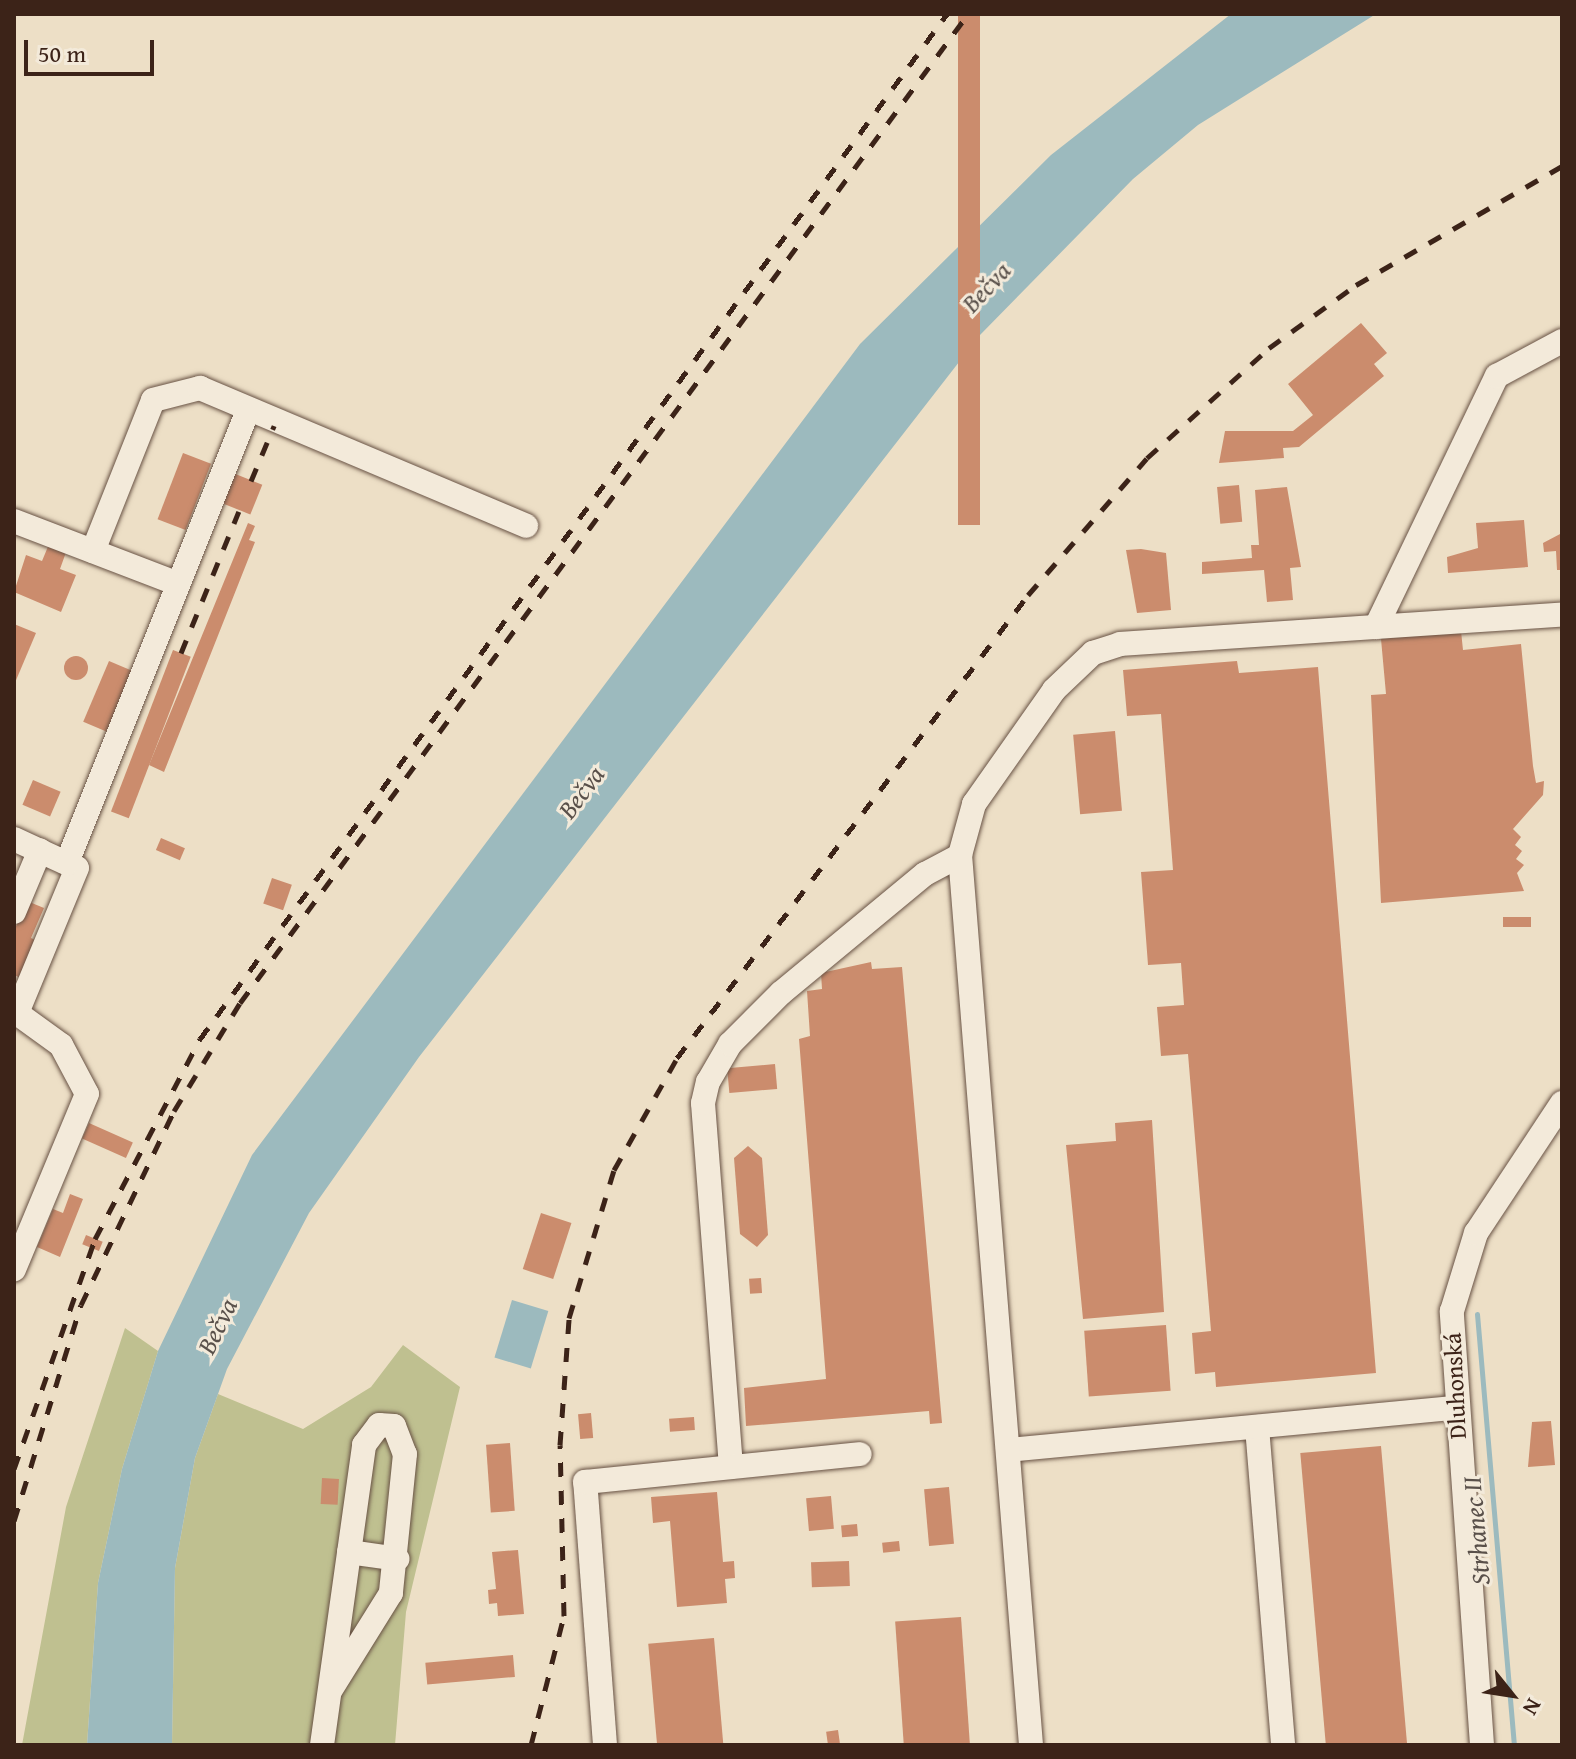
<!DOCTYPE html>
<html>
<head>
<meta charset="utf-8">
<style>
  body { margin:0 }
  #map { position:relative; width:1576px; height:1759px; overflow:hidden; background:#eddfc6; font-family:"Gentium Book Plus",serif }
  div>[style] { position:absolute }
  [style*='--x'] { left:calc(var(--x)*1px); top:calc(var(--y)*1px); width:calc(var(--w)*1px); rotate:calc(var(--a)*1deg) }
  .green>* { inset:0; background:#bfc090 }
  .water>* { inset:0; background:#9cbabe; transform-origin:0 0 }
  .stream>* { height:5px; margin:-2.5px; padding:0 2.5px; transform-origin:2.5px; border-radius:2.5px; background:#9cbabe }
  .building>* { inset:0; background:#cb8c6d; transform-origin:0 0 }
  .round { border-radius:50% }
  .roads { filter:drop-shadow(0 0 2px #685244) drop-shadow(0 0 2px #685244) }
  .minor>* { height:24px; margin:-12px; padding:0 12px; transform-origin:12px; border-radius:12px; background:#f3eada }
  .rail>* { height:5px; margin-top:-2.5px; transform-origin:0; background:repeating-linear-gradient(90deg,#3c2318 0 14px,transparent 0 28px) }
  span { translate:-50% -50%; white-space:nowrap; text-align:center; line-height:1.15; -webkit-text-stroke:6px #f3eada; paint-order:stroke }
  .street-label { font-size:24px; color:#3c2318 }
  .water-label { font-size:26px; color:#59504a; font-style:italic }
  .frame { position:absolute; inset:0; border:16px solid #3c2318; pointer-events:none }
  .north { position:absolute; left:1472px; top:1655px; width:80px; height:80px; -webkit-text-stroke:6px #f3eada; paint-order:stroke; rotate:120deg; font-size:22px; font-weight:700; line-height:32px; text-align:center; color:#3c2318 }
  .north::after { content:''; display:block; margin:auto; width:28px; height:36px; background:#3c2318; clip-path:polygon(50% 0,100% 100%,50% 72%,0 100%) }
  .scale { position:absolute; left:24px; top:40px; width:130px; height:36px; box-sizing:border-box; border:4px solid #3c2318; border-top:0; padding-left:10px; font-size:24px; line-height:28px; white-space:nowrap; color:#3c2318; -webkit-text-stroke:6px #f3eada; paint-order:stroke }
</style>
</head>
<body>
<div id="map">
  <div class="green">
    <div style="clip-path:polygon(125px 1328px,158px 1351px,122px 1469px,98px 1583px,87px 1745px,22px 1745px,66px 1507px)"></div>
    <div style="clip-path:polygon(403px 1345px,460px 1387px,406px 1612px,395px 1745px,172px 1745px,175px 1568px,195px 1458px,218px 1394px,303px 1429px,371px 1387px)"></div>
  </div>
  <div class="water">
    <div style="clip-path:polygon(1231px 14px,1376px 14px,1198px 125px,1133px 179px,980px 335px,419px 1057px,309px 1213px,227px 1369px,195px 1458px,175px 1568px,172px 1745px,87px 1745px,98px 1583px,122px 1469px,158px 1351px,252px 1155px,860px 344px,1051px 155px)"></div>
    <div style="left:512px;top:1300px;width:38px;height:60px;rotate:17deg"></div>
  </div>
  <div class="stream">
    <div style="--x:1477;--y:1314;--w:433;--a:85.1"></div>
  </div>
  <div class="building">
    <div style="left:958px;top:14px;width:22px;height:511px"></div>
    <div style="clip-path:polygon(1361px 323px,1387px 353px,1374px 364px,1384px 376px,1299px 447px,1283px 448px,1284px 458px,1219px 463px,1225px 431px,1293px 431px,1313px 415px,1288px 384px)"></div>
    <div style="left:183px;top:453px;width:30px;height:71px;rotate:21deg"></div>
    <div style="left:228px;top:471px;width:37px;height:32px;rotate:22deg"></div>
    <div style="left:1239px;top:485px;width:37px;height:22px;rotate:85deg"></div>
    <div style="clip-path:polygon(1287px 487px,1301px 567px,1290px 568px,1293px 600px,1267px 602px,1264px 570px,1202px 574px,1202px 562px,1252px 558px,1251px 545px,1259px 545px,1255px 490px)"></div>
    <div style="clip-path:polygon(1524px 520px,1528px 567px,1448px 573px,1447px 557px,1478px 548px,1476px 523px)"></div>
    <div style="clip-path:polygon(248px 523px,255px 526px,249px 540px,255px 542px,164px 772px,149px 765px)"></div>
    <div style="clip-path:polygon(1562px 533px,1562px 570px,1557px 570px,1556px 551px,1544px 552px,1543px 543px)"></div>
    <div style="clip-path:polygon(52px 537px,69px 544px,60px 569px,76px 575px,61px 612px,14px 592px,26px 555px,42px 561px)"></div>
    <div style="clip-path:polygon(1141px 549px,1166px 553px,1171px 610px,1137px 613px,1126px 550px)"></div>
    <div style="clip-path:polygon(14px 624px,36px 633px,14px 685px)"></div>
    <div style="clip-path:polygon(1461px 631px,1463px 650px,1521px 644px,1533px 766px,1536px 783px,1544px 781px,1543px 795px,1513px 829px,1521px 837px,1515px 845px,1522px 851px,1516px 859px,1524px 865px,1517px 873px,1524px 891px,1381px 903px,1371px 695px,1386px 694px,1381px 639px)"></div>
    <div style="left:173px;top:650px;width:19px;height:173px;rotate:21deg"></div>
    <div class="round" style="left:64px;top:656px;width:24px;height:24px"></div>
    <div style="left:109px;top:661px;width:34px;height:66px;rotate:23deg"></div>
    <div style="clip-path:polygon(1237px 661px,1239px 673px,1318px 667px,1376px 1373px,1216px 1387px,1215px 1372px,1195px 1374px,1192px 1333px,1211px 1331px,1188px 1054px,1161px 1056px,1157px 1007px,1184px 1005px,1181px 963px,1148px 965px,1141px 872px,1173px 870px,1161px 714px,1127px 716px,1123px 670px)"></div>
    <div style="left:1115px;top:731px;width:80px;height:42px;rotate:85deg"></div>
    <div style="left:33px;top:780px;width:30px;height:27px;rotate:23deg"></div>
    <div style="left:161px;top:838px;width:26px;height:13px;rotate:23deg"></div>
    <div style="left:272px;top:878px;width:21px;height:27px;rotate:19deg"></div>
    <div style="clip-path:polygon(27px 901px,44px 908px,31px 938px,42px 943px,26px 980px,14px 975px,14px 931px)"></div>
    <div style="left:1531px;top:917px;width:10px;height:28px;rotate:90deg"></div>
    <div style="clip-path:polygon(871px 962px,872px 969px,902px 967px,942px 1423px,930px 1424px,929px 1411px,746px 1426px,744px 1388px,826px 1379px,799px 1039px,810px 1036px,807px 991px,822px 989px,821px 973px)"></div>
    <div style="left:775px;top:1064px;width:25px;height:48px;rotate:85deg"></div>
    <div style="clip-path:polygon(1152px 1120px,1164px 1312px,1083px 1319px,1066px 1145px,1116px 1141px,1115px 1123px)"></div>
    <div style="left:89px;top:1123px;width:48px;height:17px;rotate:24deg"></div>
    <div style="clip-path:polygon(748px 1146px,762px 1158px,768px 1235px,757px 1247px,740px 1234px,734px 1158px)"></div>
    <div style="clip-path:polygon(70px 1194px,83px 1199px,60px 1257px,37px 1247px,53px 1209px,63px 1213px)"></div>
    <div style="left:541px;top:1213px;width:32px;height:59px;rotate:18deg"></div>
    <div style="left:86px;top:1235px;width:18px;height:10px;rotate:22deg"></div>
    <div style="left:761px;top:1278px;width:15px;height:12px;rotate:86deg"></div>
    <div style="left:1166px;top:1325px;width:66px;height:82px;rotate:86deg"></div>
    <div style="left:591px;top:1413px;width:25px;height:13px;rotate:85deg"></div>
    <div style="left:694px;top:1417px;width:13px;height:25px;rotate:86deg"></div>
    <div style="clip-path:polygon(1551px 1421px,1555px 1465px,1528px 1467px,1532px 1422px)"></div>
    <div style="left:510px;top:1443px;width:68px;height:24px;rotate:86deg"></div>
    <div style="left:1381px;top:1446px;width:300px;height:81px;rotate:85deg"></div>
    <div style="left:322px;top:1478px;width:17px;height:26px;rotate:3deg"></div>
    <div style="left:949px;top:1487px;width:57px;height:25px;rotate:85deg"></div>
    <div style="clip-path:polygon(717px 1492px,723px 1562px,734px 1561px,735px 1578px,725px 1579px,727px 1603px,677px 1607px,670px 1521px,653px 1523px,651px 1497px)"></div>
    <div style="left:831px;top:1496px;width:33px;height:25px;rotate:85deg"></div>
    <div style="left:857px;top:1524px;width:12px;height:16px;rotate:85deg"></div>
    <div style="left:899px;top:1541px;width:10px;height:17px;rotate:84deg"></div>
    <div style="clip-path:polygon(518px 1550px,524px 1614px,498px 1616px,497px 1603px,489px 1604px,488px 1590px,496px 1589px,492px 1552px)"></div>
    <div style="left:849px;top:1561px;width:25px;height:38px;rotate:88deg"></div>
    <div style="left:961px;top:1617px;width:128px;height:66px;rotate:86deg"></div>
    <div style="left:714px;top:1638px;width:107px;height:66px;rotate:85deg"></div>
    <div style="left:513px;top:1655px;width:22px;height:88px;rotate:85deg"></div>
    <div style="left:838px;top:1730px;width:14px;height:12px;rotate:82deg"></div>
  </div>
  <div class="roads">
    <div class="minor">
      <div style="--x:14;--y:521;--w:176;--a:21"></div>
      <div style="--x:93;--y:551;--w:162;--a:-68.3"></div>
      <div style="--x:153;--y:400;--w:49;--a:-14.3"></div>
      <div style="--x:200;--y:388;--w:354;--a:22.9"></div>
      <div style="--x:1376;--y:627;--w:279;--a:-64.3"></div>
      <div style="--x:1497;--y:376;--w:74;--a:-28.3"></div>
      <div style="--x:14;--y:839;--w:69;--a:24.7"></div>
      <div style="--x:77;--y:868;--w:157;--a:112.5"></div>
      <div style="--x:67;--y:863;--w:489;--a:-68.2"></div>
      <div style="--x:14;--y:912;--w:67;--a:-67.2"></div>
      <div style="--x:14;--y:1011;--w:58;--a:35.9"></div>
      <div style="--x:61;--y:1045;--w:55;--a:62"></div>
      <div style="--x:87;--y:1094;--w:190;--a:112.6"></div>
      <div style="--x:1257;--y:1427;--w:319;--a:85.3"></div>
      <div style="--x:1008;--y:1450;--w:449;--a:-5.4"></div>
      <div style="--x:731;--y:1467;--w:365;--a:-94.4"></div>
      <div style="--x:703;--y:1103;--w:22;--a:-77"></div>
      <div style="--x:708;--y:1082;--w:44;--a:-59.9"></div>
      <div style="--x:730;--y:1044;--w:72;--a:-45"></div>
      <div style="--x:781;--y:993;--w:187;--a:-39.6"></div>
      <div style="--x:925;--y:874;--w:40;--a:-28"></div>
      <div style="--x:349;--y:1552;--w:49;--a:8.1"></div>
      <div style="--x:322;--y:1745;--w:303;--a:-82"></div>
      <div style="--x:364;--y:1445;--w:25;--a:-53"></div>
      <div style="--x:379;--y:1425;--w:15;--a:4"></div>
      <div style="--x:394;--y:1426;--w:30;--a:69"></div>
      <div style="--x:405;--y:1454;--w:140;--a:95.8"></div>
      <div style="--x:391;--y:1593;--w:115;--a:121.9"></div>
      <div style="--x:605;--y:1745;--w:264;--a:-94.3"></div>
      <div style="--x:585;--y:1482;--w:276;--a:-5.8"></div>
      <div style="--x:1031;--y:1745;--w:893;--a:-94.56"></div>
      <div style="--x:960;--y:855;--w:53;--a:-74.6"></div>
      <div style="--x:974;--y:804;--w:139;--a:-54.9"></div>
      <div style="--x:1054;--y:690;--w:54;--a:-43.5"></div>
      <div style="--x:1093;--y:653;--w:28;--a:-18"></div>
      <div style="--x:1120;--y:644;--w:443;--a:-3.8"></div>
      <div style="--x:1482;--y:1745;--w:435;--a:-94"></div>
      <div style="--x:1452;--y:1311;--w:82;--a:-72.9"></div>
      <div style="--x:1476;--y:1233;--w:156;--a:-56.5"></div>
    </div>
  </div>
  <div class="rail">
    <div style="--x:251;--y:481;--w:60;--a:-67.3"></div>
    <div style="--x:181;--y:653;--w:153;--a:-67.8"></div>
    <div style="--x:14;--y:1469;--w:244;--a:-70.6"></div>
    <div style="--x:95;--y:1239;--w:226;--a:-62.3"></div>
    <div style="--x:200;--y:1039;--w:1268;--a:-53.92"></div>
    <div style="--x:14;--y:1521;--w:226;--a:-72.8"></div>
    <div style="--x:81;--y:1305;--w:215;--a:-64.4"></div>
    <div style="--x:174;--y:1111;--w:127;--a:-58.6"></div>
    <div style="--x:240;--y:1003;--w:1228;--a:-53.64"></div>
    <div style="--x:531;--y:1745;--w:133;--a:-75.7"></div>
    <div style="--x:564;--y:1616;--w:171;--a:-91.3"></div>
    <div style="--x:560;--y:1445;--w:127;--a:-85.9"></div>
    <div style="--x:569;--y:1318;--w:155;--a:-73.1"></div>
    <div style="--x:614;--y:1170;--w:129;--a:-60.6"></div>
    <div style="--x:677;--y:1058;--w:581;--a:-52.83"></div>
    <div style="--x:1028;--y:595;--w:181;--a:-49"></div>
    <div style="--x:1147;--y:458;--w:164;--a:-42"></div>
    <div style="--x:1269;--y:348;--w:107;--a:-35.9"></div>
    <div style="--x:1356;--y:285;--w:238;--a:-30"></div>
  </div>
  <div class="street-label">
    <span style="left:1455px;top:1386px;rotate:-93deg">Dluhonská</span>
  </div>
  <div class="water-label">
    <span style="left:986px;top:287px;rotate:-47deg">Bečva</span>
    <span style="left:581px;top:792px;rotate:-53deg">Bečva</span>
    <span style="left:217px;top:1326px;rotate:-64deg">Bečva</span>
    <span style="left:1476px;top:1531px;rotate:-95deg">Strhanec II</span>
  </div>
  <div class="frame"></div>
  <div class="north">N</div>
  <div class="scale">50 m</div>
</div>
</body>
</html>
